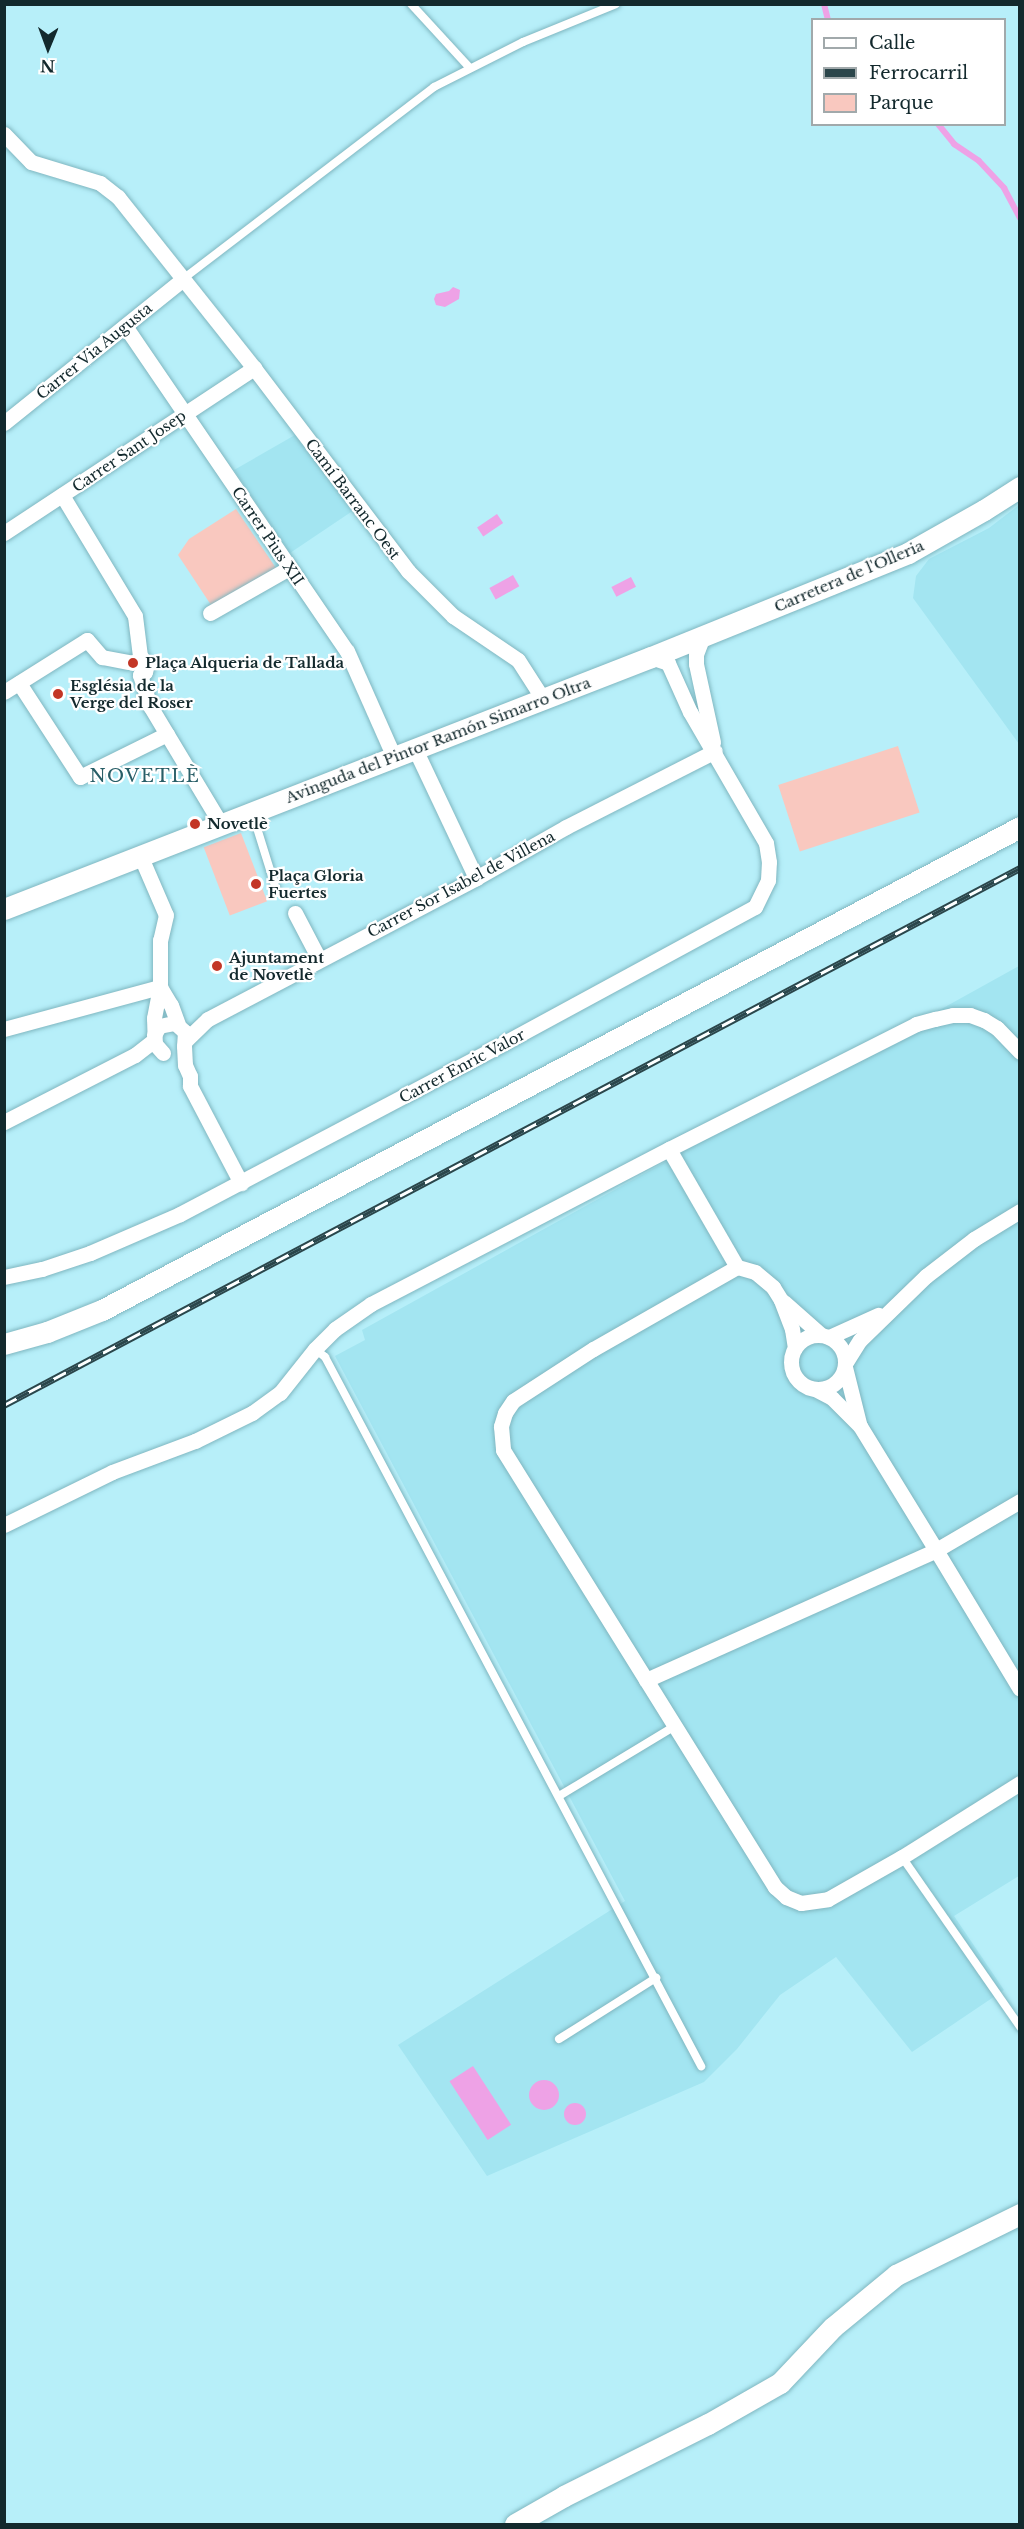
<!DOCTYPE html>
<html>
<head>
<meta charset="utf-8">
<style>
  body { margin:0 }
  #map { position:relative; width:1024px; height:2529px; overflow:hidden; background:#b7eff9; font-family:"Libre Baskerville",serif }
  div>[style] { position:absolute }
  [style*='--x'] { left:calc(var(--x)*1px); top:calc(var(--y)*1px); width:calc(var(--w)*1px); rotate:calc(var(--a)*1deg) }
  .built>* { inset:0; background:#a3e5f1 }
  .green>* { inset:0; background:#f9c8bf; transform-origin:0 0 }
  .water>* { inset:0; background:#eea2e6; transform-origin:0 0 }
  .round { border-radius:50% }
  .stream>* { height:6px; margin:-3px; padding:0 3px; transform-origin:3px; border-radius:3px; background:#eea2e6 }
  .roads { filter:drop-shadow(0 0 2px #7fb6c0) drop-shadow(0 0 2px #7fb6c0) }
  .lane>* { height:8px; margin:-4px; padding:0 4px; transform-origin:4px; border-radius:4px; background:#fff }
  .street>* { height:15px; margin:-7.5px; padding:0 7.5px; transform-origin:7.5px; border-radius:7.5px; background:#fff }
  .street>.ring { margin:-7.5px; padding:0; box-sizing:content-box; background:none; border:15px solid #fff; border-radius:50% }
  .secondary>* { height:21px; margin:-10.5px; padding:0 10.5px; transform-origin:10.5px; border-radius:10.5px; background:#fff }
  .rail>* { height:7px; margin-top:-3.5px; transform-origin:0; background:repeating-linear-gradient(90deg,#fff 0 14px,#2b464b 0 28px); box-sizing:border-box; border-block:2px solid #2b464b }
  .dots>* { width:16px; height:16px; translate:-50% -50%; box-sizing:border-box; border:3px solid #fff; border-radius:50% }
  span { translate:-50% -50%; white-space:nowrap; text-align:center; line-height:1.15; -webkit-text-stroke:4.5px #fff; paint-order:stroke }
  .street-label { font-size:15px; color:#13292d }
  .poi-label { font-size:15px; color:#13292d; font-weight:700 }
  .left { translate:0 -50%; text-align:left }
  .quarter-label { font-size:18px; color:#285e67; letter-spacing:1.5px }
  .frame { position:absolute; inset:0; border:6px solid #13292d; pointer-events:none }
  .legend { position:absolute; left:811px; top:18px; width:195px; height:108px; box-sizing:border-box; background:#fff; border:2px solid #a1a9ab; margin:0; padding:8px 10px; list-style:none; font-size:18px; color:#13292d }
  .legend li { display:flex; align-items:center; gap:12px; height:30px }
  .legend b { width:30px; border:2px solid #a1a9ab }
  .north { position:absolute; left:18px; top:18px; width:60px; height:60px; -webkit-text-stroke:4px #fff; paint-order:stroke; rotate:181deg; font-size:16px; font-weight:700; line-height:24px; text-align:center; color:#13292d }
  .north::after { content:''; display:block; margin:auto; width:21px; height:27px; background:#13292d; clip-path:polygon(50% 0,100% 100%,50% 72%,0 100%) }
</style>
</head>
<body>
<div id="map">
  <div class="built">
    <div style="clip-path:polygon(295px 435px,354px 510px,290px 553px,234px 470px)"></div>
    <div style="clip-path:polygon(1019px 505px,1019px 744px,913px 598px,916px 576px,929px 559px,989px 528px)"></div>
    <div style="clip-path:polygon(1019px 966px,1019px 1876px,954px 1916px,1004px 1990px,912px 2052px,836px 1957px,780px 1995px,737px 2049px,704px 2082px,487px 2176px,398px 2045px,625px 1901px,335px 1356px,365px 1340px,362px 1330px)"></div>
  </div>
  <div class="green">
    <div style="clip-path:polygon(236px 509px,276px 568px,211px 605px,178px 555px,189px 539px)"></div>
    <div style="left:898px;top:746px;width:70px;height:126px;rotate:72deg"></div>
    <div style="left:241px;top:833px;width:73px;height:40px;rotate:69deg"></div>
  </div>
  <div class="water">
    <div style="clip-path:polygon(453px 287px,460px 290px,459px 299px,445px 307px,436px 305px,434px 299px,436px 294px,449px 291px)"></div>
    <div style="left:497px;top:514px;width:11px;height:24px;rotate:56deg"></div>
    <div style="left:513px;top:575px;width:13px;height:27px;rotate:61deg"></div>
    <div style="left:631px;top:577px;width:11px;height:22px;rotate:63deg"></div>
    <div style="left:473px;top:2066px;width:70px;height:28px;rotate:57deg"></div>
    <div class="round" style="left:529px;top:2080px;width:30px;height:30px"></div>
    <div class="round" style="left:564px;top:2103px;width:22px;height:22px"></div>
  </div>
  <div class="stream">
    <div style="--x:824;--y:4;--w:16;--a:76"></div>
    <div style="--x:938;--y:124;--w:26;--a:51"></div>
    <div style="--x:954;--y:144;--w:30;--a:34"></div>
    <div style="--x:979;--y:161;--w:37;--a:47"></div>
    <div style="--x:1004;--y:188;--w:34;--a:62"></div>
  </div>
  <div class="roads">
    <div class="lane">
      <div style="--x:411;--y:4;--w:86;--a:47.4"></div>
      <div style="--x:183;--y:279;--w:316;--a:-37.4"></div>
      <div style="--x:434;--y:87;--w:100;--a:-26.8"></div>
      <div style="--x:523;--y:42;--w:100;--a:-22.2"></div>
      <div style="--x:257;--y:828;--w:64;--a:72.7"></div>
      <div style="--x:315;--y:1349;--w:13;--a:39"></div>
      <div style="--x:325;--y:1357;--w:803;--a:62.06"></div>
      <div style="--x:559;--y:1796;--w:135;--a:-31.1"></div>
      <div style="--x:902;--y:1857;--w:207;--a:55.2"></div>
      <div style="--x:559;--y:2039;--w:115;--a:-32.2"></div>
    </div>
    <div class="street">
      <div style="--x:4;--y:134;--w:39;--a:46"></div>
      <div style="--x:31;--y:162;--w:72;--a:16.9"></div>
      <div style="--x:100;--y:183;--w:23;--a:38"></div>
      <div style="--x:118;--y:197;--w:218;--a:51.5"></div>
      <div style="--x:254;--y:368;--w:255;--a:52.8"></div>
      <div style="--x:408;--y:571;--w:64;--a:45"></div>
      <div style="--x:453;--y:616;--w:78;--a:34.1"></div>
      <div style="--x:518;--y:660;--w:46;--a:57.3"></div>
      <div style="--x:125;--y:326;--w:394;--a:55.7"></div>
      <div style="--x:347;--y:651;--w:116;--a:66.1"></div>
      <div style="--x:4;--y:423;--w:230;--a:-38.8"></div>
      <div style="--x:62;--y:495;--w:141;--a:58.9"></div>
      <div style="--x:135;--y:616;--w:40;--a:82.9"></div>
      <div style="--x:140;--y:656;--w:11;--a:49"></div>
      <div style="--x:147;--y:664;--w:8;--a:104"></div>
      <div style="--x:145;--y:672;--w:6;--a:149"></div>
      <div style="--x:4;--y:533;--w:300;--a:-33.4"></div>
      <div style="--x:210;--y:613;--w:91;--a:-29.7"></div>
      <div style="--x:703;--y:636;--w:19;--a:111"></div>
      <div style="--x:696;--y:654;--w:10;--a:90"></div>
      <div style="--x:696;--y:664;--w:80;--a:77.7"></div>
      <div style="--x:140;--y:675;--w:33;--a:72"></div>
      <div style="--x:150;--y:706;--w:138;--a:59"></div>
      <div style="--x:19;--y:683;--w:112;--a:57"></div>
      <div style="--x:80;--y:777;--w:97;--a:-26.3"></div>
      <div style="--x:4;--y:692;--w:98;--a:-32.1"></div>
      <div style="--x:87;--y:640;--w:23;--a:49"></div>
      <div style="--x:102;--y:657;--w:26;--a:11"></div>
      <div style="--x:415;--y:749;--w:143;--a:64.7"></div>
      <div style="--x:140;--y:855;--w:65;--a:66.6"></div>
      <div style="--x:166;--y:915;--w:26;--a:103"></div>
      <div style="--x:160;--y:940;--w:47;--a:90"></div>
      <div style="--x:160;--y:987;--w:32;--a:101"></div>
      <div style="--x:154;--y:1018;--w:26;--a:88"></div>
      <div style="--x:155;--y:1044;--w:12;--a:48"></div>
      <div style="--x:295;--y:913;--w:52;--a:62.4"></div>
      <div style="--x:160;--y:987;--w:21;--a:59"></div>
      <div style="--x:171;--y:1005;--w:20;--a:70"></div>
      <div style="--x:4;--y:1029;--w:162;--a:-15.1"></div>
      <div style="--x:154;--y:1035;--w:10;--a:-61"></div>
      <div style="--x:159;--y:1026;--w:16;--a:-11"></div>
      <div style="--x:175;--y:1023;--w:13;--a:42"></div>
      <div style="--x:185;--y:1032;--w:14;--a:94"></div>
      <div style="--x:186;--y:1040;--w:30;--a:-44"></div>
      <div style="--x:208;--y:1019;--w:303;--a:-27.7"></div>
      <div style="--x:476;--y:878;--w:103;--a:-29.5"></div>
      <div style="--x:566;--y:827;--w:167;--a:-27"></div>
      <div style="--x:184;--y:1046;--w:19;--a:87"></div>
      <div style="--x:185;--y:1065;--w:12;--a:66"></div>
      <div style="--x:190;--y:1076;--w:10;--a:90"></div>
      <div style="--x:190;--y:1086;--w:110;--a:62.3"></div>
      <div style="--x:4;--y:1122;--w:147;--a:-27.1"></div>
      <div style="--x:135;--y:1055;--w:24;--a:-38"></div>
      <div style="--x:737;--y:1267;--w:136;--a:-120"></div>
      <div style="--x:669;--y:1149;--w:277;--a:-26.8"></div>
      <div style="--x:916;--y:1024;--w:20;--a:-15"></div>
      <div style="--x:935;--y:1019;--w:18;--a:-13"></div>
      <div style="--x:953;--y:1015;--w:17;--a:0"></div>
      <div style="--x:970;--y:1015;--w:15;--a:20"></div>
      <div style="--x:984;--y:1020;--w:15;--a:32"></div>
      <div style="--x:997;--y:1028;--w:33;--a:46"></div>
      <div style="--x:4;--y:1277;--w:39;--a:-12"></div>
      <div style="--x:42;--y:1269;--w:51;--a:-18.4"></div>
      <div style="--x:90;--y:1253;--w:98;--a:-23.4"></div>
      <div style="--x:180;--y:1214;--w:354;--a:-27.8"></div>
      <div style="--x:493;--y:1049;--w:298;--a:-28.5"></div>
      <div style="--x:755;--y:907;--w:30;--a:-64"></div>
      <div style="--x:768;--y:880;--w:18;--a:-87"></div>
      <div style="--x:769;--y:862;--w:19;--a:-99"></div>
      <div style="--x:766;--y:843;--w:151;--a:-120.1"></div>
      <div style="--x:690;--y:712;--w:54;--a:-114.2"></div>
      <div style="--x:668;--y:663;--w:18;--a:-161"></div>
      <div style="--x:784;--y:1302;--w:48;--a:41.6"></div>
      <div class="ring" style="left:791px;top:1335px;width:39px;height:39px"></div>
      <div style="--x:829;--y:1337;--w:54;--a:-24.2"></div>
      <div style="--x:795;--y:1348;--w:19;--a:-99"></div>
      <div style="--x:792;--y:1329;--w:31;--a:-111"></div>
      <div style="--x:781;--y:1300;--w:15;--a:-122"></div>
      <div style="--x:773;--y:1287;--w:23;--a:-140"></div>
      <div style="--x:755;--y:1272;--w:19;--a:-164"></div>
      <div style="--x:737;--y:1267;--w:166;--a:150.3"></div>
      <div style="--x:593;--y:1349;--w:95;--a:147"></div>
      <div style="--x:513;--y:1401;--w:14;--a:124"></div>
      <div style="--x:505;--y:1413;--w:14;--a:107"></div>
      <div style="--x:501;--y:1426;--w:24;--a:85"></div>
      <div style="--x:503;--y:1450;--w:515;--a:58.1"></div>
      <div style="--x:775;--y:1887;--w:15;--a:42"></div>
      <div style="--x:786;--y:1897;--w:16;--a:22"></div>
      <div style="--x:801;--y:1903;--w:27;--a:-8"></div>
      <div style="--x:828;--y:1899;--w:85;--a:-29.6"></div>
      <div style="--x:902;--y:1857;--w:139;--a:-32.1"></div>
      <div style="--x:846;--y:1362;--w:26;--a:-58"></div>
      <div style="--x:860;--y:1340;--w:92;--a:-44.1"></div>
      <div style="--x:926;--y:1276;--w:61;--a:-37.6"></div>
      <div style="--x:974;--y:1239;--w:54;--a:-31.3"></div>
      <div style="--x:845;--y:1367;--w:58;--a:76"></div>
      <div style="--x:1020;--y:1501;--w:97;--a:149.7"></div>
      <div style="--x:936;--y:1550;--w:162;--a:58.9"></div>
      <div style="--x:4;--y:1525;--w:120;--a:-26.1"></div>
      <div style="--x:112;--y:1472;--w:89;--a:-20.5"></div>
      <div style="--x:195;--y:1441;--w:64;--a:-26.2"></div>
      <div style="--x:252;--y:1413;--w:34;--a:-36"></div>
      <div style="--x:280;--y:1393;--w:56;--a:-51.5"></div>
      <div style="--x:315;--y:1349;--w:28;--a:-45"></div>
      <div style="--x:335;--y:1329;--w:44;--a:-34.8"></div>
      <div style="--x:371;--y:1304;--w:336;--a:-27.5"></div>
      <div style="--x:646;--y:1680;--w:318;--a:-24.1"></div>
      <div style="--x:936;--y:1550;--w:145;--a:-121.5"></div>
      <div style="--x:860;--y:1426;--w:40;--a:-135"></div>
      <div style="--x:832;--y:1398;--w:19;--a:-152"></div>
    </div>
    <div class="secondary">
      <div style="--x:4;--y:909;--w:694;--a:-21.28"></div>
      <div style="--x:651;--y:657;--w:277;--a:-22"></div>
      <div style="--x:908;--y:553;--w:87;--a:-29.5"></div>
      <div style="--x:984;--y:510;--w:43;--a:-32.6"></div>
      <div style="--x:4;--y:1344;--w:45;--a:-15.6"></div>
      <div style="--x:47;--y:1332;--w:59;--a:-21.8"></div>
      <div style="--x:102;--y:1310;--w:1037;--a:-27.75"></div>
      <div style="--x:515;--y:2524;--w:56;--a:-29.7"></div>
      <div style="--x:564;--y:2496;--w:161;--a:-26.6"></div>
      <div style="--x:708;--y:2424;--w:83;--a:-29.7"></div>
      <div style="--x:780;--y:2383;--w:77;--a:-46.6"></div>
      <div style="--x:833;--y:2327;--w:82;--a:-39.5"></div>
      <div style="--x:896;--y:2275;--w:138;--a:-26.2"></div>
    </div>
  </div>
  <div class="rail">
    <div style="--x:4;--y:1405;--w:1149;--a:-27.86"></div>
  </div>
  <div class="dots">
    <div style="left:133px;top:663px;background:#c33626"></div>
    <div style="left:58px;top:694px;background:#c33626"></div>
    <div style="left:195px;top:824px;background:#c33626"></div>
    <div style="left:256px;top:884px;background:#c33626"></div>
    <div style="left:217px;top:966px;background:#c33626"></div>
  </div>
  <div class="street-label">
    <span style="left:94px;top:351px;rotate:-39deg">Carrer Via Augusta</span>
    <span style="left:129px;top:451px;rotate:-34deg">Carrer Sant Josep</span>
    <span style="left:353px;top:499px;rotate:53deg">Camí Barranc Oest</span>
    <span style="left:268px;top:536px;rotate:56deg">Carrer Pius XII</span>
    <span style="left:849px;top:576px;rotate:-23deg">Carretera de l'Olleria</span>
    <span style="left:438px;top:740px;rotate:-21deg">Avinguda del Pintor Ramón Simarro Oltra</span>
    <span style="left:461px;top:884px;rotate:-28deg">Carrer Sor Isabel de Villena</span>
    <span style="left:462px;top:1066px;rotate:-28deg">Carrer Enric Valor</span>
  </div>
  <div class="poi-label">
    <span class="left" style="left:145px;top:663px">Plaça Alqueria de Tallada</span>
    <span class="left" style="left:70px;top:694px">Església de la<br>Verge del Roser</span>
    <span class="left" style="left:207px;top:824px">Novetlè</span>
    <span class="left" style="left:268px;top:884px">Plaça Gloria<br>Fuertes</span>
    <span class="left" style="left:229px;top:966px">Ajuntament<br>de Novetlè</span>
  </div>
  <div class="quarter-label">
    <span style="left:145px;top:776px">NOVETLÈ</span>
  </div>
  <div class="frame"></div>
  <ul class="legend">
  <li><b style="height:8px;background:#fff"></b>Calle</li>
  <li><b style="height:8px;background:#2b464b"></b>Ferrocarril</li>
  <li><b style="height:16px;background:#f9c8bf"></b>Parque</li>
  </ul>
  <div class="north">N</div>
</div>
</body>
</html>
